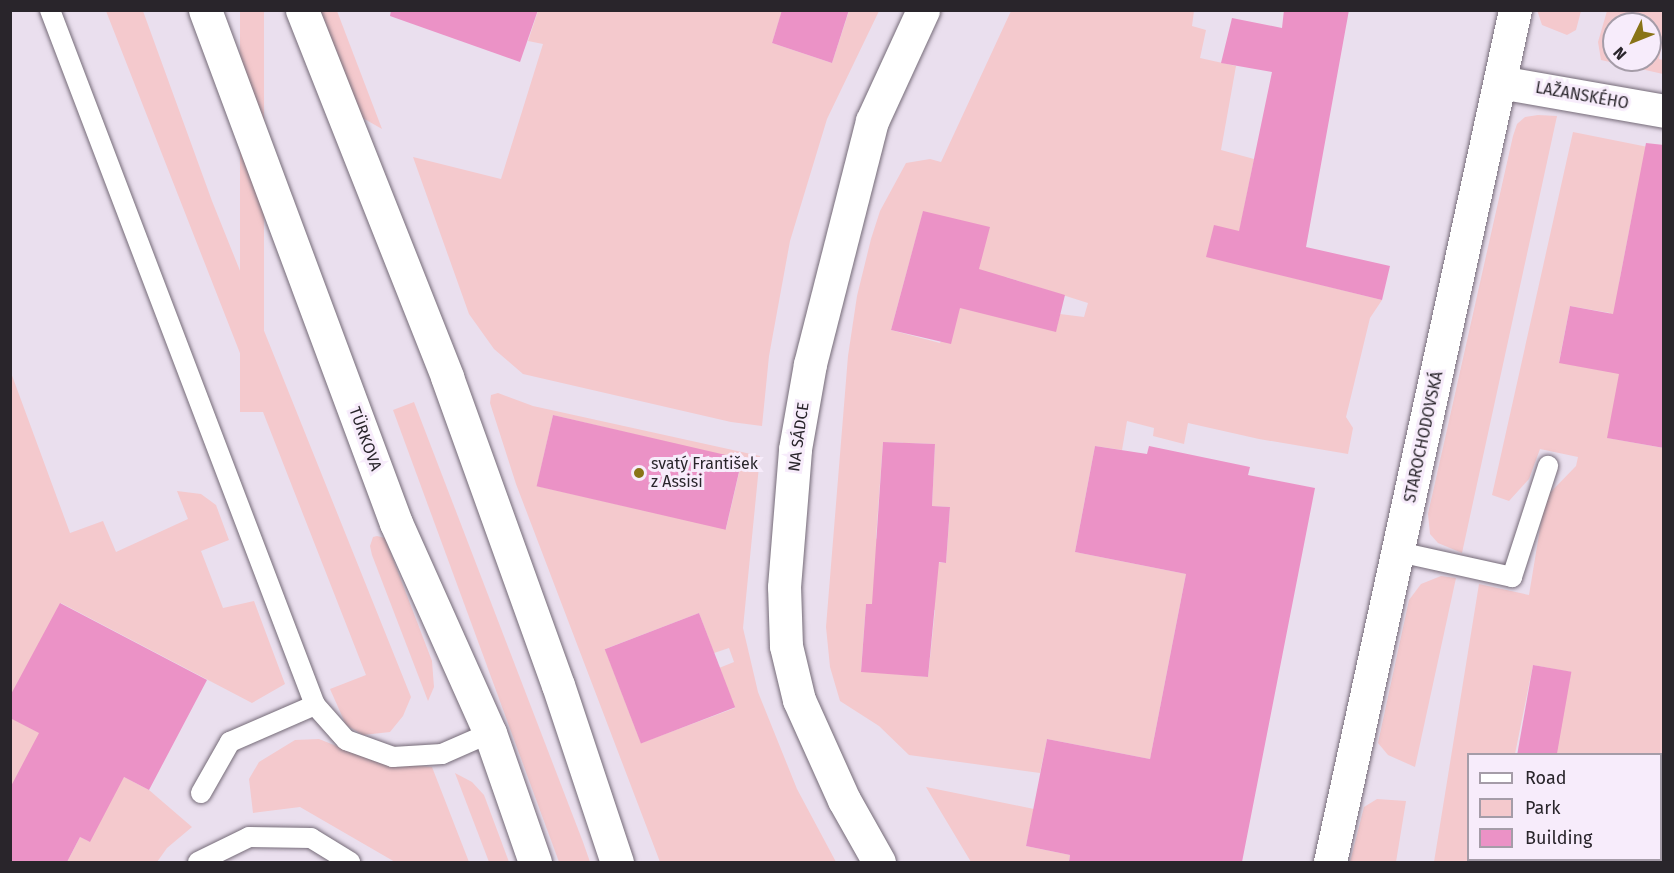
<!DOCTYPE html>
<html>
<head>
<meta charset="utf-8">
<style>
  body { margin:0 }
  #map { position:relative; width:1674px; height:873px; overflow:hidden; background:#eadfee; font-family:"Fira Sans",sans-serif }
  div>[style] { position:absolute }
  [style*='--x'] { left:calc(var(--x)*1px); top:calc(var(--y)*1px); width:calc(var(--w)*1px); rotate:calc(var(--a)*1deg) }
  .green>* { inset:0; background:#f4c9cd; transform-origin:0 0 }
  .building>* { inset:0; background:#eb92c6; transform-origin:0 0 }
  .roads { filter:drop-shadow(0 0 2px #756b78) drop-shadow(0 0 2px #756b78) }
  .lane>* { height:20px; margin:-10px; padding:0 10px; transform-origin:10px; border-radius:10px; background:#fff }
  .street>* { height:33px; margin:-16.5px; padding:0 16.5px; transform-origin:16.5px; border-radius:16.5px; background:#fff }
  .secondary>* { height:33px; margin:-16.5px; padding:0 16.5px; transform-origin:16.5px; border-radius:16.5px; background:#fff }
  .dots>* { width:16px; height:16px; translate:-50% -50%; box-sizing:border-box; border:3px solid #f7ecfb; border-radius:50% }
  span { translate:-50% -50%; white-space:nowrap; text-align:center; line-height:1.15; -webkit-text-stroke:6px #f7ecfb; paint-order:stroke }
  .street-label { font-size:16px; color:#29252b }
  .poi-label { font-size:16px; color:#29252b }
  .left { translate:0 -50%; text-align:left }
  .frame { position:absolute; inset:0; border:12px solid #29252b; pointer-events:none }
  .legend { position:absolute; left:1467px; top:753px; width:195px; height:108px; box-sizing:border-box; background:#f7ecfb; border:2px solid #a59ca8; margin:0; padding:8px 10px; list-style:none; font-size:18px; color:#29252b }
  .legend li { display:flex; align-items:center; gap:12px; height:30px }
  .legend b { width:30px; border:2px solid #a59ca8 }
  .north { position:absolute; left:1602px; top:12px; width:60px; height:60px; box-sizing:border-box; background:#f7ecfb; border:2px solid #a59ca8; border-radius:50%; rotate:227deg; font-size:16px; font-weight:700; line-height:24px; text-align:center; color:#29252b }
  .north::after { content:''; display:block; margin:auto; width:21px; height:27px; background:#897417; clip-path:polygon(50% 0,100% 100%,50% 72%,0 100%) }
</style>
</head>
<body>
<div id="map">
  <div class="green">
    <div style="clip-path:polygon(1537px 10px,1581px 10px,1581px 11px,1576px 30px,1567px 35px,1542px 25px)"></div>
    <div style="clip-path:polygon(106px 11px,143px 11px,212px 201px,411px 697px,403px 716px,390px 732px,363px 735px,346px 725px,330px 689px,366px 675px)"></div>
    <div style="left:240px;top:11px;width:24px;height:401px"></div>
    <div style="clip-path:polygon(321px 11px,337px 11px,382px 129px,361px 117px)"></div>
    <div style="clip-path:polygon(538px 11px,782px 11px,772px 43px,832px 63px,849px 11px,879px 11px,827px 119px,790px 241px,769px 356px,762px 426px,731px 422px,523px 374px,494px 349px,469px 314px,413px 157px,501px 179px,543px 44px,528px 41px)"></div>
    <div style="clip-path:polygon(evenodd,1011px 11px,1194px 11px,1192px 26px,1206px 30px,1200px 58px,1236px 66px,1221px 150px,1254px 159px,1233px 263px,1382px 300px,1370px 318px,1346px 417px,1353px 428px,1348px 454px,1259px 439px,1188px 423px,1184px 444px,1153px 436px,1154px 428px,1127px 421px,1122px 450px,1095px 446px,1075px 552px,1186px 574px,1150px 759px,1047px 739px,1040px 773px,909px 755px,879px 726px,840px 701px,830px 667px,826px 627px,848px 356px,857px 296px,871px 239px,880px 211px,906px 163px,930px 159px,941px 162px,1011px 11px,923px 212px,941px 341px,940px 343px,891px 330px,923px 212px,1011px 11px,1006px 277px,1088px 303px,1084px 317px,1060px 314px,1057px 327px,1006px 277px,1011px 11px,883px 442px,935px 444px,932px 506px,950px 507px,946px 563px,891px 559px,876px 538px,883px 442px,1011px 11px,866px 604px,935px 610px,928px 677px,861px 671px,866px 604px)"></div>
    <div style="clip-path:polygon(evenodd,1607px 11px,1663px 11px,1663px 40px,1659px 59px,1663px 60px,1663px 74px,1601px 60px,1598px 42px,1607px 11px,1614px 24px,1650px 24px,1650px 60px,1614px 60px,1614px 24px)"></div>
    <div style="clip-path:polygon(1538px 115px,1557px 116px,1462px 553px,1438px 543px,1430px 534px,1428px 514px,1513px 136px,1517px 124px,1525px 117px)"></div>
    <div style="clip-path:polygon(evenodd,1573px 132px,1663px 150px,1634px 206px,1619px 283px,1663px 293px,1608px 438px,1663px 448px,1663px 862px,1532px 862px,1532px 860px,1660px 860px,1660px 754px,1555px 754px,1571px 672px,1533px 665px,1515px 754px,1468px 754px,1468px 860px,1497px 860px,1497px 862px,1434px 862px,1479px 584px,1529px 595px,1545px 498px,1576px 466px,1578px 457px,1540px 449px,1529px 479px,1509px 501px,1492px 495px,1573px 132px,1570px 306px,1610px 313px,1600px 370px,1559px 362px,1570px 306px)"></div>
    <div style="clip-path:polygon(10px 370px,70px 533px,103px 521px,116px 552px,188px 519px,177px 491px,201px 494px,216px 505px,229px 540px,201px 551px,223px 608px,254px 601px,285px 684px,252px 703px,61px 603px,11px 696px)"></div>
    <div style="clip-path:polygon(evenodd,498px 393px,533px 406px,760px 456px,743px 628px,758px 692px,797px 789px,836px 862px,660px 862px,516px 484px,490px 403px,491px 395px,498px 393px,553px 415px,742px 460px,726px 529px,537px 486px,553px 415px,498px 393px,699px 613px,714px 653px,729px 648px,734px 662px,719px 668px,735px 708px,641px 743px,605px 649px,699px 613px)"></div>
    <div style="clip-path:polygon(414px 402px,583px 842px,590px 862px,559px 862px,393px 410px)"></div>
    <div style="clip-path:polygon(377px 536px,385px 538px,432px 661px,434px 687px,428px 701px,372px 555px,370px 546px,373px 537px)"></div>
    <div style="clip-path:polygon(1441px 576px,1456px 578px,1415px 767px,1388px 755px,1378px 743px,1409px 600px,1421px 584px)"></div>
    <div style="clip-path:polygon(11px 718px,149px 790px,192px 827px,167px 848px,157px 862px,67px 862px,80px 837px,90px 842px,11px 788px)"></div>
    <div style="clip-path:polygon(319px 739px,374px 761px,432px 767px,469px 862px,395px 862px,300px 807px,253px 813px,249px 779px,259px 762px,295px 740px)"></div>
    <div style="clip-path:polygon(455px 773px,472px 782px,484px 795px,509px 862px,489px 862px)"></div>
    <div style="clip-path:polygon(926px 787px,1034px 809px,1026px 846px,1070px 855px,1069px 860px,1084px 862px,971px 862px)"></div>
    <div style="clip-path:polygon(1377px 799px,1406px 801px,1396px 862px,1350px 862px,1364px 807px)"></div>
  </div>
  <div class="building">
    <div style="clip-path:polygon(391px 10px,538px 10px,520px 62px,390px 16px)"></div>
    <div style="clip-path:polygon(782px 10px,849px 10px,832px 63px,772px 43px)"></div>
    <div style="clip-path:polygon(1284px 10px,1349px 10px,1306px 247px,1390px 266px,1382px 300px,1206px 257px,1214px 225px,1239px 231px,1272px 72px,1221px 63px,1232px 18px,1282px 28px)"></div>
    <div style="clip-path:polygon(1646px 143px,1664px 145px,1664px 448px,1607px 438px,1619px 374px,1559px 363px,1570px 306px,1613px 314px)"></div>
    <div style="clip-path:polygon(923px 211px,990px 227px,979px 269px,1065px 295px,1056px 332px,960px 308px,951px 344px,891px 330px)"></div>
    <div style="left:553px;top:415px;width:194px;height:73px;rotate:13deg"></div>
    <div style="clip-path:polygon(883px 442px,935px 444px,932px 506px,950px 507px,946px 563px,939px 562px,928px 677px,861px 672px,866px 604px,872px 604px)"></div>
    <div style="clip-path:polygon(1095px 446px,1147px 454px,1149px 446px,1250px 467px,1248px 475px,1315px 488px,1242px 862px,1069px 862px,1070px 855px,1026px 846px,1047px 739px,1150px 759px,1186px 574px,1075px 552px)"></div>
    <div style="clip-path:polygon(60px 603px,207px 680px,149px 790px,124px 777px,90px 842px,80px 837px,67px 862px,10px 862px,10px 788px,39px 733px,10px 718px,10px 696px)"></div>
    <div style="left:699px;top:613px;width:101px;height:101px;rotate:69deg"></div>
    <div style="left:1533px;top:665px;width:39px;height:91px;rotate:10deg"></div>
  </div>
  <div class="roads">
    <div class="lane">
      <div style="--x:50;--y:10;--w:744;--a:69.13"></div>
      <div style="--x:315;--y:705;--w:47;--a:48.5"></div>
      <div style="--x:346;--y:740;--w:50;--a:19.9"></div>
      <div style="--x:393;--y:757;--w:49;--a:-3.5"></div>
      <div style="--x:442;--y:754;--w:52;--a:-23.6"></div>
      <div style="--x:1399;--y:552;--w:116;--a:12.5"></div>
      <div style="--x:1512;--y:577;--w:117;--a:-72"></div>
      <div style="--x:201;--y:793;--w:59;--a:-60.4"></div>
      <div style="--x:230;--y:742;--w:93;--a:-23.5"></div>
      <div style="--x:198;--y:862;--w:57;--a:-26.1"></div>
      <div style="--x:249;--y:837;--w:62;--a:0.9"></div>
      <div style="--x:311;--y:838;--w:46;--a:31.6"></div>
    </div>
    <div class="street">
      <div style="--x:1500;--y:82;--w:167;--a:10"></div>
      <div style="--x:879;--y:862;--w:71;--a:-119.4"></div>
      <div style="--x:844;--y:800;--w:110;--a:-114.2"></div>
      <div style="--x:799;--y:700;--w:56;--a:-103.5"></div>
      <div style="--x:786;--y:646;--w:59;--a:-91.9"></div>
      <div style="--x:784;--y:587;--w:138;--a:-85.4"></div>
      <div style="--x:795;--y:449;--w:86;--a:-80"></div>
      <div style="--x:810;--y:364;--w:251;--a:-75.7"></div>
      <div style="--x:872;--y:121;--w:122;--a:-65.3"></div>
      <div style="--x:1330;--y:862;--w:872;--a:-77.75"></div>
    </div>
    <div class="secondary">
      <div style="--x:205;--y:10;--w:547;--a:69.58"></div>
      <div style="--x:396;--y:523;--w:230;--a:65.9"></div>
      <div style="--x:490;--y:733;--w:137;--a:70.8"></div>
      <div style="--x:302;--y:10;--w:395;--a:68.4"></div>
      <div style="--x:447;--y:377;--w:327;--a:70.2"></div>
      <div style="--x:558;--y:685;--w:187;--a:71.6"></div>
    </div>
  </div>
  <div class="dots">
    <div style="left:639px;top:473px;background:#897417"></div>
  </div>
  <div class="street-label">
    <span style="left:1582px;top:96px;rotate:10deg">LAŽANSKÉHO</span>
    <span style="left:799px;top:437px;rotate:-82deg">NA SÁDCE</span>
    <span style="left:1424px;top:437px;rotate:-78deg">STAROCHODOVSKÁ</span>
    <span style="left:365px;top:439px;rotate:70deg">TÜRKOVA</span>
  </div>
  <div class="poi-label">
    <span class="left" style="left:651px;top:473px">svatý František<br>z Assisi</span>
  </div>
  <div class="frame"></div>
  <ul class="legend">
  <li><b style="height:8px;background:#fff"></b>Road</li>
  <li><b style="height:16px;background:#f4c9cd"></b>Park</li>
  <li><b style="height:16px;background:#eb92c6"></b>Building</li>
  </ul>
  <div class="north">N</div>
</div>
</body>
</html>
